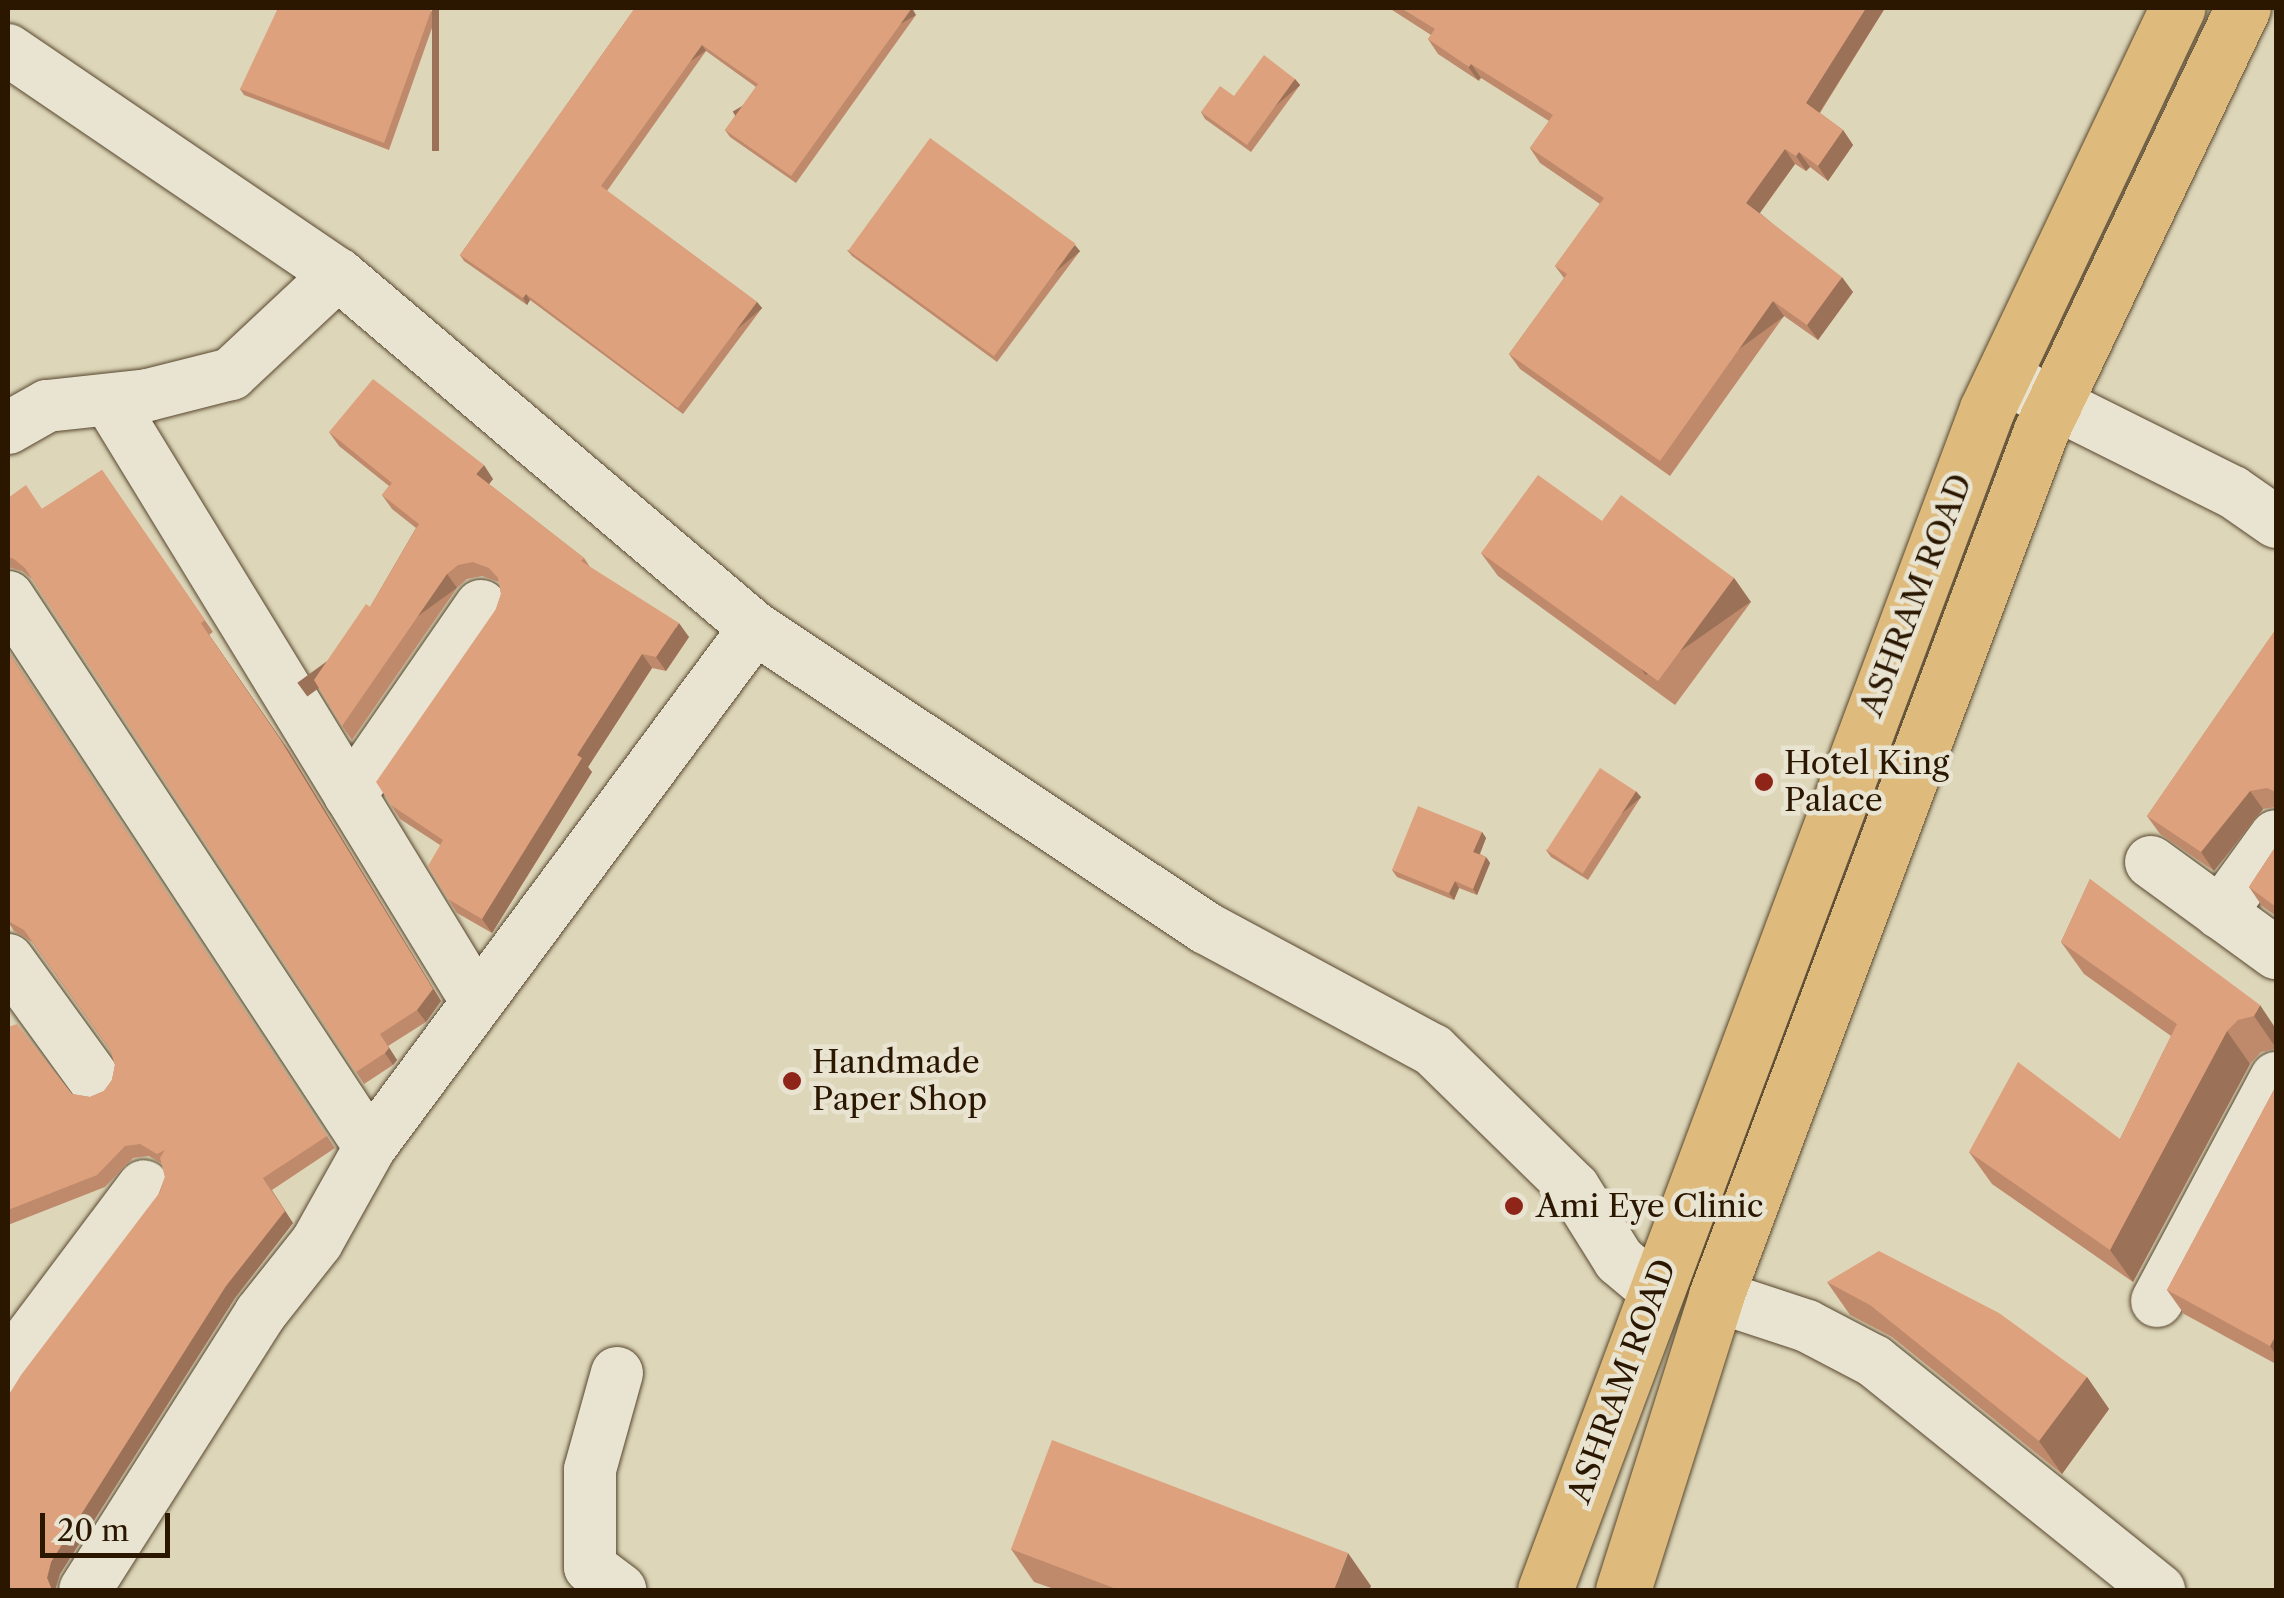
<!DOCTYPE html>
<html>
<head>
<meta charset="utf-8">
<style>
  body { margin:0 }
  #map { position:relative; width:2284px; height:1598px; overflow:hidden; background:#ddd6b9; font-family:"Libre Caslon Text",serif }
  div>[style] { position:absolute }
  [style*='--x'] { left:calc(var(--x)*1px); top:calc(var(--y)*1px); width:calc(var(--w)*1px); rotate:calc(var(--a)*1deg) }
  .roads { filter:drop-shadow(0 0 2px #58472e) drop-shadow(0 0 2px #58472e) }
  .minor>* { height:52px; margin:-26px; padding:0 26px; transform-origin:26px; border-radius:26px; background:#e9e4d2 }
  .major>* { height:55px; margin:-27.5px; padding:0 27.5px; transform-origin:27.5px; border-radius:27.5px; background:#debb7c }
  .wall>* { inset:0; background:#bf8a6c }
  .shaded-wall>* { inset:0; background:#9b7158; transform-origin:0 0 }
  .building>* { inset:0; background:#dea17e; transform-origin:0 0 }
  .dots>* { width:28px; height:28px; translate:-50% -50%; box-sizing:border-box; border:5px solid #e9e4d2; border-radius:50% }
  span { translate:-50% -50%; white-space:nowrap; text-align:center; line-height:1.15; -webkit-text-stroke:9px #e9e4d2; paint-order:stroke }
  .street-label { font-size:32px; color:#2b1700 }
  .poi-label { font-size:32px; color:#2b1700 }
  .left { translate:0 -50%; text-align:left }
  .frame { position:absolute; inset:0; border:10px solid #2b1700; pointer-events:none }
  .scale { position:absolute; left:40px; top:1513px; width:130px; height:45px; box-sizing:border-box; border:5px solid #2b1700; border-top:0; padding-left:12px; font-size:30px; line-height:35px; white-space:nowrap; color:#2b1700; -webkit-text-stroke:8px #e9e4d2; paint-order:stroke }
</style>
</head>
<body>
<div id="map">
  <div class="roads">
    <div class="minor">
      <div style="--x:8;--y:50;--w:399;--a:34.2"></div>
      <div style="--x:338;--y:274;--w:547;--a:40.33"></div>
      <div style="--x:755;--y:628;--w:542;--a:33.63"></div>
      <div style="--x:1206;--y:928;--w:258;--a:28.3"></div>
      <div style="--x:1433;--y:1050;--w:197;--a:44.4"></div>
      <div style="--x:1574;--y:1188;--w:85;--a:58"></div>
      <div style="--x:1619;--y:1260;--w:48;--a:40"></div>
      <div style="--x:2002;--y:377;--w:258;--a:26.5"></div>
      <div style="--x:2233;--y:492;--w:52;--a:34.9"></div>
      <div style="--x:109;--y:400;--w:706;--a:58.56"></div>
      <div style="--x:8;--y:428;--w:45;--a:-29.4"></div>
      <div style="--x:47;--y:406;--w:102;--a:-6.2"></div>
      <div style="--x:148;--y:395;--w:86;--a:-14.2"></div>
      <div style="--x:231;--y:374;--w:146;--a:-43.1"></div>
      <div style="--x:8;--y:597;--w:658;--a:56.65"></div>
      <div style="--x:350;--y:795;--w:230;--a:-55.3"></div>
      <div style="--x:2151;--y:862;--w:155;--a:36.1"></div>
      <div style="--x:2220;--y:913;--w:95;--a:-54"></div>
      <div style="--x:8;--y:960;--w:147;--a:54.1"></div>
      <div style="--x:1716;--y:1296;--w:96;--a:18.2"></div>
      <div style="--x:1807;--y:1326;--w:76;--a:27.6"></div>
      <div style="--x:1874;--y:1361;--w:366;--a:38.8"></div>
      <div style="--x:2157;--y:1301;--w:253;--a:-61.9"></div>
      <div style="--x:8;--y:1367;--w:226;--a:-53.1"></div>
      <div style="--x:617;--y:1373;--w:101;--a:105.6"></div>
      <div style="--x:590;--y:1470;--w:97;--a:90"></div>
      <div style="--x:590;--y:1567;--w:38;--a:37"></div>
      <div style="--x:85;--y:1590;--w:327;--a:-57.6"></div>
      <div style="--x:260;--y:1314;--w:92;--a:-51.6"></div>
      <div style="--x:317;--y:1242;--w:109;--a:-60.8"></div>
      <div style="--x:370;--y:1147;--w:646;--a:-53.43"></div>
    </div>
    <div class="major">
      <div style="--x:1545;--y:1590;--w:1261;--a:-69.48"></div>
      <div style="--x:1987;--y:409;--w:444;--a:-64.6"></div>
      <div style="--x:1623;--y:1590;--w:308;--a:-72.4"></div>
      <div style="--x:1716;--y:1296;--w:924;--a:-69.41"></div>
      <div style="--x:2041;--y:431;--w:469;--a:-64.5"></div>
    </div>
  </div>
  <div class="wall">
    <div style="clip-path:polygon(439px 8px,389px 150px,244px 95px,240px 89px)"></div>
    <div style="clip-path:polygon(635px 8px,916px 15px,796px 183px,730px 137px,725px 130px,756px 87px,706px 51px,607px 191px,757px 302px,762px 308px,683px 414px,530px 300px,527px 305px,464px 261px,460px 255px)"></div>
    <div style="clip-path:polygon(1389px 8px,1885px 8px,1820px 113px,1843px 130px,1853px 145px,1828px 181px,1810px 167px,1806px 171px,1795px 164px,1760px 213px,1853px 292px,1818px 340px,1784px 316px,1670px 476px,1520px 369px,1509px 354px,1564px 278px,1555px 266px,1600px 204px,1540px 163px,1530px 148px,1549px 121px,1481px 78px,1479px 81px,1438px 54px,1428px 39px,1431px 35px)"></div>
    <div style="clip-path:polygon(1295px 79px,1300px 85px,1251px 152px,1205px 119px,1201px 112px,1234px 96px)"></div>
    <div style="clip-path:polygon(847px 250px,1080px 251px,997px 362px,852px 256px)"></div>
    <div style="clip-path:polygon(329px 432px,493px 479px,489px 484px,584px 558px,590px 567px,689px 637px,666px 671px,652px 668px,588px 767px,592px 772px,492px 933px,457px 913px,448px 899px,440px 845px,400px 819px,391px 805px,496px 609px,501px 594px,499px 582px,482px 576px,467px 579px,457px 588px,352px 740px,342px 726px,370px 607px,416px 528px,392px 509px,382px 495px,389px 486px,339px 446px)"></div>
    <div style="clip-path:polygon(102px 470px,213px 632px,209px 635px,289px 751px,441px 1001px,426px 1022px,388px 1046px,397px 1060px,393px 1065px,364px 1084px,32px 579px,22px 571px,8px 567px,8px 498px,42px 509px)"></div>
    <div style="clip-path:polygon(1602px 521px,1734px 578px,1751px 602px,1675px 705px,1498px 576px,1481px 553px)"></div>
    <div style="clip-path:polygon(2276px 629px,2276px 807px,2263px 809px,2214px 871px,2160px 834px,2147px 816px)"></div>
    <div style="clip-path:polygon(8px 651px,335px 1148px,272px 1190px,293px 1223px,235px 1298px,60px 1574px,55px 1590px,8px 1590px,165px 1177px,162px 1164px,149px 1156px,133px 1158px,105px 1187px,8px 1225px,8px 1027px,72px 1094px,90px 1097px,104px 1091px,112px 1080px,115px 1065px,110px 1050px,32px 942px,14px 931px,8px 922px)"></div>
    <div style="clip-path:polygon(1641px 797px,1588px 880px,1551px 857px,1546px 850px)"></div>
    <div style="clip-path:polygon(1482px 832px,1486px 838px,1480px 854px,1486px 857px,1490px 863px,1477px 895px,1459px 888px,1454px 900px,1397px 877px,1392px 870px)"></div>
    <div style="clip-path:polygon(2276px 846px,2276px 916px,2262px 906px,2249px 887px)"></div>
    <div style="clip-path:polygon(2090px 879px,2276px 1029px,2276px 1049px,2261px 1052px,2250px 1064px,2133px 1282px,1992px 1184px,1969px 1152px,2120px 1139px,2171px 1036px,2084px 974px,2061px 942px)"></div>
    <div style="clip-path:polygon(2276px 1086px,2276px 1364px,2184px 1314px,2167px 1290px)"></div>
    <div style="clip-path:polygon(1827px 1282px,2087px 1377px,2109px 1409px,2062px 1474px,1892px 1337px,1850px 1315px)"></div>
    <div style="clip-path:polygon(1011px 1549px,1371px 1586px,1369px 1590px,1057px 1590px,1034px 1582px)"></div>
  </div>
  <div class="shaded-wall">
    <div style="left:432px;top:8px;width:7px;height:143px"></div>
    <div style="left:912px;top:8px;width:8px;height:207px;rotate:60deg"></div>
    <div style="clip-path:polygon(1866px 8px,1885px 8px,1816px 118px,1806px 103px)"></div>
    <div style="left:702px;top:45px;width:7px;height:173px;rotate:56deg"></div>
    <div style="left:1471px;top:64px;width:17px;height:4px;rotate:54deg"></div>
    <div style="left:1295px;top:79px;width:8px;height:82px;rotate:50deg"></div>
    <div style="clip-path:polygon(1843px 130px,1853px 145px,1828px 181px,1818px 166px)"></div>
    <div style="clip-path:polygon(1785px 149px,1795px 164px,1756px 218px,1746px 203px)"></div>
    <div style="clip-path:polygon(1799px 152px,1810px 167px,1806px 171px,1796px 156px)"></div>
    <div style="left:1075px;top:245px;width:8px;height:139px;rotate:50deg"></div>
    <div style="clip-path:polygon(1842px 277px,1853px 292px,1818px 340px,1807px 325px)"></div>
    <div style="clip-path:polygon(526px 294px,530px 300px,527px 305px,523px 298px)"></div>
    <div style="left:1773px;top:301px;width:19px;height:196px;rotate:54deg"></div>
    <div style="left:757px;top:302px;width:8px;height:132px;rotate:50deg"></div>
    <div style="clip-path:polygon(484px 465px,493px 479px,486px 488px,476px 474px)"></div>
    <div style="left:447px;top:574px;width:17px;height:185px;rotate:54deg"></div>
    <div style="left:1734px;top:578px;width:29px;height:128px;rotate:55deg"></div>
    <div style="clip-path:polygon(201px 623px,289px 751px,441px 1001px,426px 1022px,417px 1010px)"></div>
    <div style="clip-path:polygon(679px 623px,689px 637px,666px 671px,656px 657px)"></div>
    <div style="clip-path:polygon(642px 654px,652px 668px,588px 767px,592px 772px,492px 933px,482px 919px,577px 755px)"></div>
    <div style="left:1636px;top:791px;width:8px;height:98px;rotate:50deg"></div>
    <div style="clip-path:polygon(2250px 791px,2263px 809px,2214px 871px,2201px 852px)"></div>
    <div style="clip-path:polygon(1482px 832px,1486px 838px,1478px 858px,1473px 852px)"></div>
    <div style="clip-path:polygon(1486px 857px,1490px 863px,1477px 895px,1473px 889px)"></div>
    <div style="clip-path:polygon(1455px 881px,1459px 888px,1454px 900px,1449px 893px)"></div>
    <div style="clip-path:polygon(2260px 1005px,2276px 1029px,2276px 1048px,2254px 1016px)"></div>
    <div style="clip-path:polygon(2227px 1031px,2250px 1064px,2133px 1282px,2110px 1250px)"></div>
    <div style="clip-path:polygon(388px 1046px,397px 1060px,393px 1065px,385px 1053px)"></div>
    <div style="clip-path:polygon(263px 1178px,293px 1223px,235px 1298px,60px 1574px,55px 1590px,52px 1590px,47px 1578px,51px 1562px)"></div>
    <div style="clip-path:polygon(2276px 1335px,2276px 1355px,2270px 1346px)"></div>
    <div style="clip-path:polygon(2087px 1377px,2109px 1409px,2062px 1474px,2039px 1441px)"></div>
    <div style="clip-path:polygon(1348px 1553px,1371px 1586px,1369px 1590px,1334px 1590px)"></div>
  </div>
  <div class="building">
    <div style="clip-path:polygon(278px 8px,432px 8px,384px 143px,240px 89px)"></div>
    <div style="clip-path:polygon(635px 8px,912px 8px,791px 176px,725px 130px,758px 84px,702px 45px,601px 186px,757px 302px,678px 408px,526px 294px,523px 298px,460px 255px)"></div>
    <div style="clip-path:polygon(1401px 8px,1866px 8px,1806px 103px,1843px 130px,1818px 166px,1799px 152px,1796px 156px,1785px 149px,1746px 203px,1842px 277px,1807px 325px,1773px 301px,1660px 461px,1509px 354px,1567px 274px,1555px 266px,1604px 198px,1530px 148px,1553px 115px,1471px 64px,1469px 67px,1428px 39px,1435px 29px)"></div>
    <div style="clip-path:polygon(1264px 55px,1295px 79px,1247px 145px,1201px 112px,1220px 86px,1234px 96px)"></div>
    <div style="left:930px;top:138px;width:180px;height:139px;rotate:36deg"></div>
    <div style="clip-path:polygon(373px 379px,484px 465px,476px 474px,584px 558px,581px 561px,679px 623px,656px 657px,642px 654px,577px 755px,582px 758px,482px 919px,448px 899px,428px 866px,443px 840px,391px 805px,376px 782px,496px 609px,501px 594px,498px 578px,489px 568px,473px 562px,458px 565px,447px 574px,342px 726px,314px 680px,366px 604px,370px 607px,419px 524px,382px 495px,392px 483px,329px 432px)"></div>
    <div style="clip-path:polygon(102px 470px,205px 620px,201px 623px,280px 739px,433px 989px,417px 1010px,380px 1034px,389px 1048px,385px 1053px,356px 1072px,25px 568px,14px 559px,8px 557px,8px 498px,26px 485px,42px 509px)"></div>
    <div style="clip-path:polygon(1538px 475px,1602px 521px,1621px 495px,1734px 578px,1658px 681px,1481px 553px)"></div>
    <div style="clip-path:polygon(2276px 629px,2276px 792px,2267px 788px,2250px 791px,2201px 852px,2147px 816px)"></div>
    <div style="clip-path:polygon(8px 652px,327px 1136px,263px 1178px,285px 1211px,226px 1286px,51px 1562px,47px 1578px,52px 1590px,8px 1590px,8px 1396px,21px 1375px,160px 1192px,165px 1177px,160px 1158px,165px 1150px,157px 1154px,140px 1144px,125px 1146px,97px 1175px,8px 1210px,8px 1027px,17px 1024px,72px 1094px,90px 1097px,104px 1091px,112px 1080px,115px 1065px,110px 1049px,24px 930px,8px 921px)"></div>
    <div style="left:1600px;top:768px;width:43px;height:98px;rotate:33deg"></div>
    <div style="clip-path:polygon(1418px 806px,1482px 832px,1473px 852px,1486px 857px,1473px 889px,1455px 881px,1449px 893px,1392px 870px)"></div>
    <div style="clip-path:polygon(2276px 846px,2276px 907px,2249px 887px)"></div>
    <div style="clip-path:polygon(2090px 879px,2260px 1005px,2254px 1016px,2238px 1020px,2227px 1031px,2110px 1250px,1969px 1152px,2018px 1062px,2120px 1139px,2177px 1024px,2061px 942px)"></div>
    <div style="clip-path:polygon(2276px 1086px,2276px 1335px,2270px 1346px,2167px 1290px)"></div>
    <div style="clip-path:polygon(1879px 1251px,1999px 1313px,2087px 1377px,2039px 1441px,1870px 1305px,1827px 1282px)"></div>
    <div style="clip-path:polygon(1052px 1440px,1348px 1553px,1334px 1590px,1119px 1590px,1011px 1549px)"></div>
  </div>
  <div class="dots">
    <div style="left:1764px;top:782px;background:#8f2418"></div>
    <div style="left:792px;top:1081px;background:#8f2418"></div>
    <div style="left:1514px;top:1206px;background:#8f2418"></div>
  </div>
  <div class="street-label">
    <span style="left:1916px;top:595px;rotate:-69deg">ASHRAM ROAD</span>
    <span style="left:1622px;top:1381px;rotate:-70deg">ASHRAM ROAD</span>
  </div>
  <div class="poi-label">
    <span class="left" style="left:1784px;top:782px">Hotel King<br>Palace</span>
    <span class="left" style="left:812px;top:1081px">Handmade<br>Paper Shop</span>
    <span class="left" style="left:1536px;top:1206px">Ami Eye Clinic</span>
  </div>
  <div class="frame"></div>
  <div class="scale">20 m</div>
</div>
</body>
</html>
